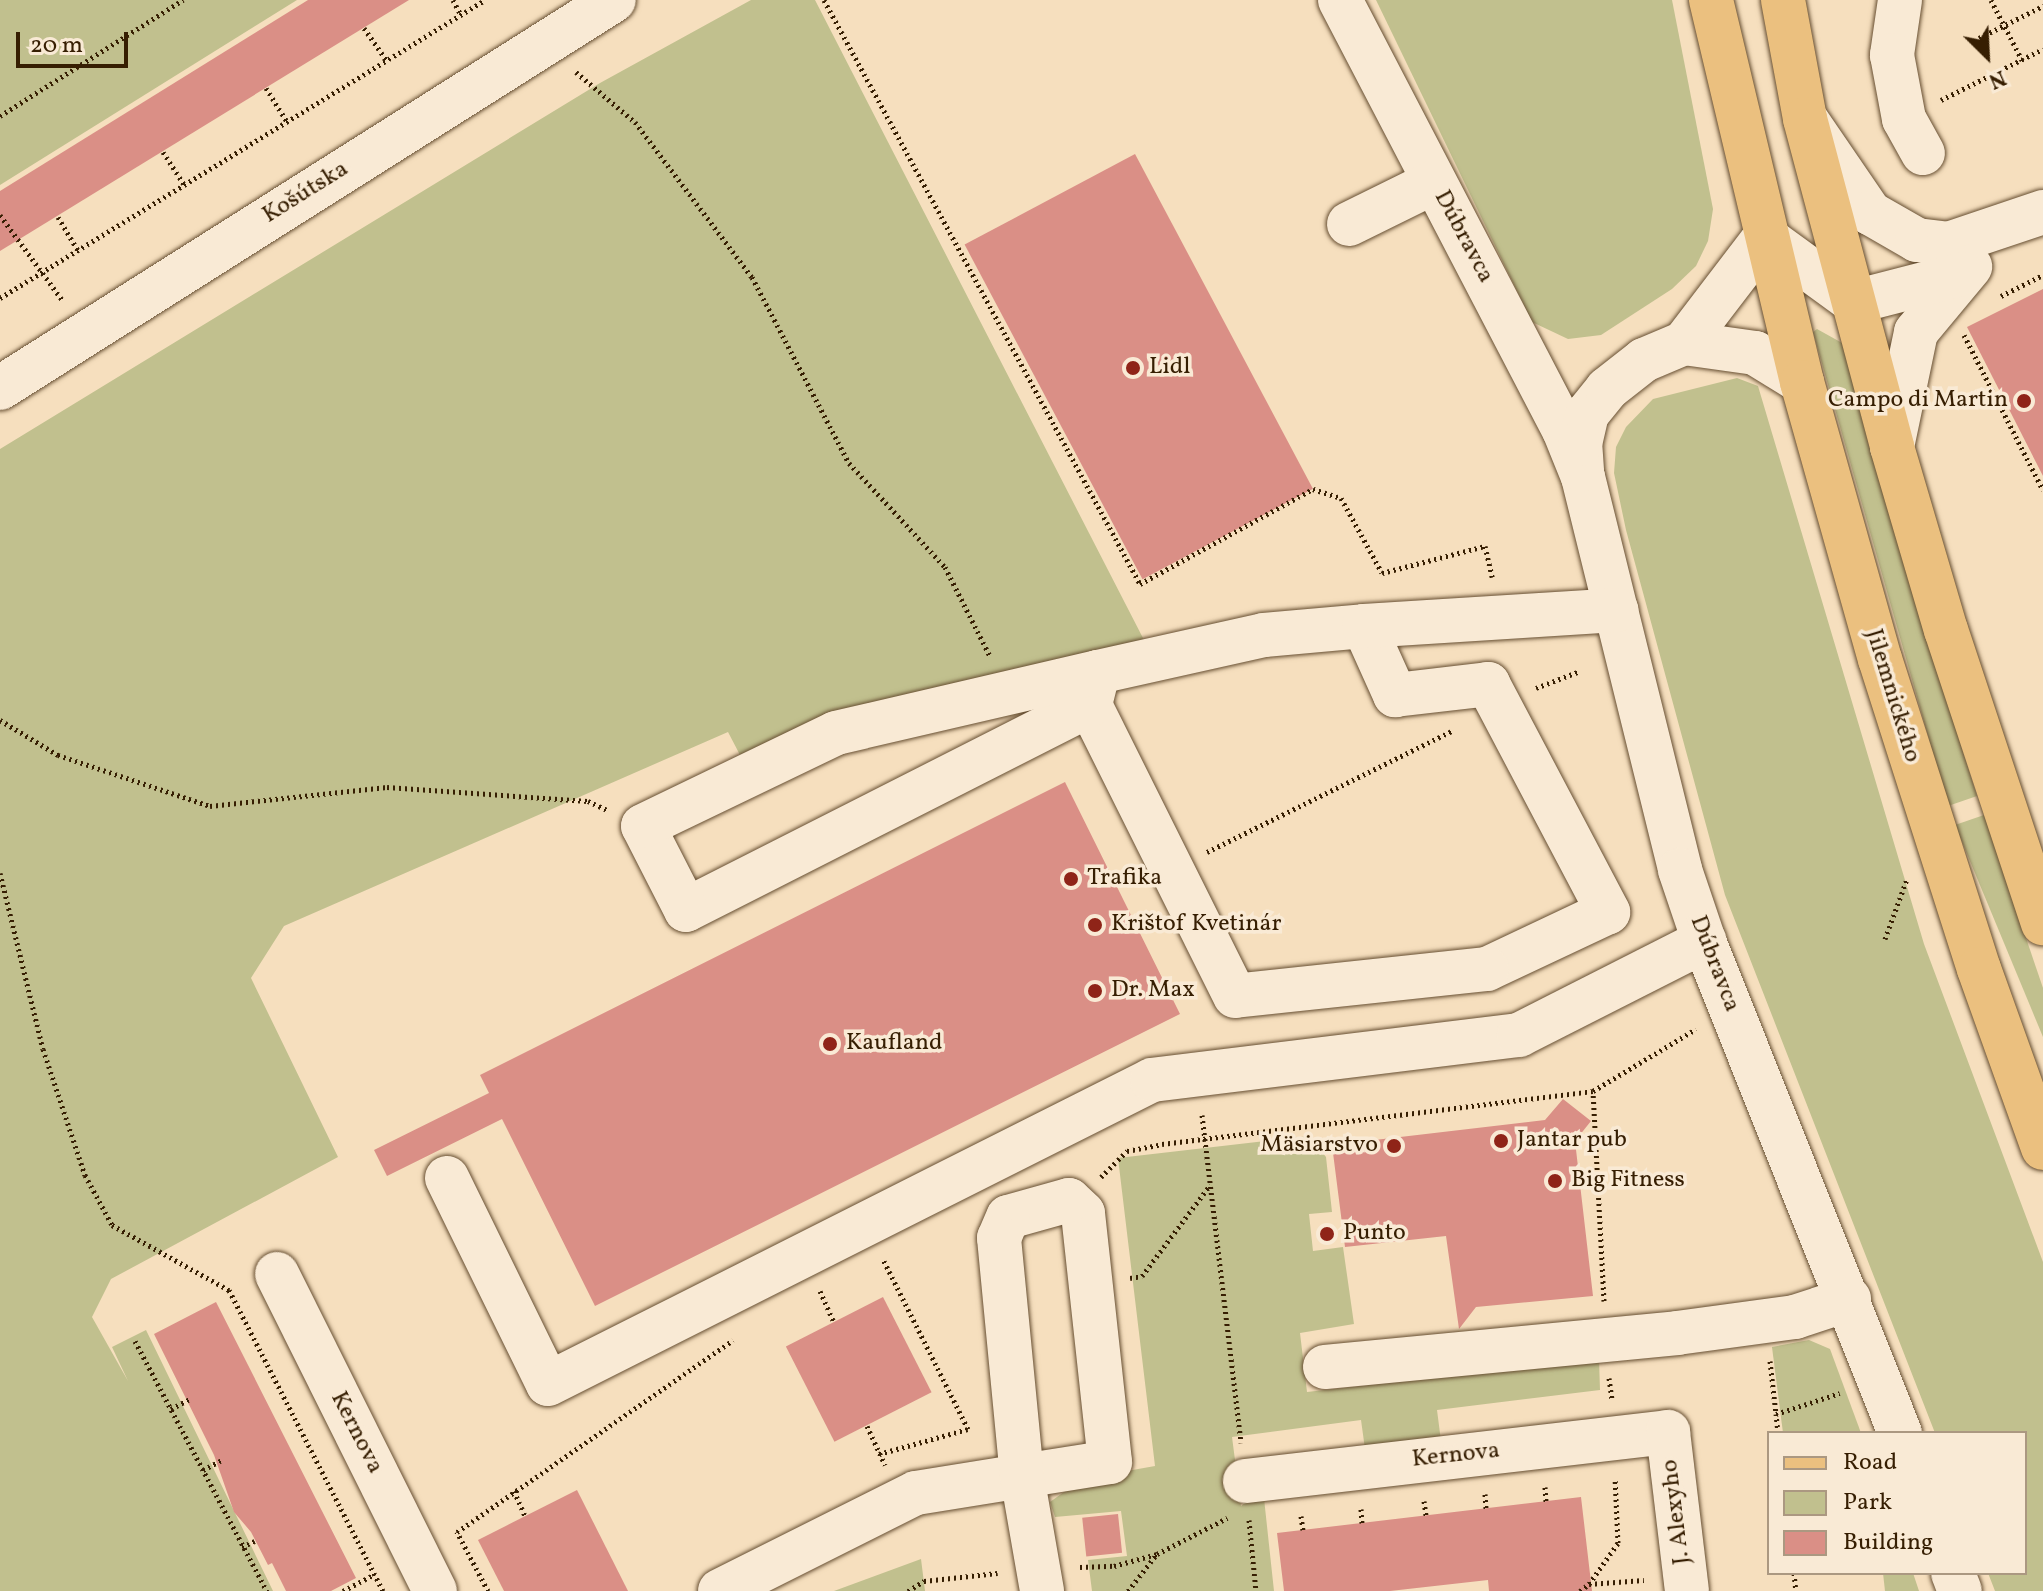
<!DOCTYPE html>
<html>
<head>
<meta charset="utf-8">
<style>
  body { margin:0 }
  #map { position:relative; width:2043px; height:1591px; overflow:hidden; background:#f6dfbe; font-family:Vollkorn,serif }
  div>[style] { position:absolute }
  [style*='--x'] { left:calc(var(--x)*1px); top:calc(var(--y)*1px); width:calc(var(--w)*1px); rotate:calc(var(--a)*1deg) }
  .green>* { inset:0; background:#c1c08e }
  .building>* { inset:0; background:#da8f86; transform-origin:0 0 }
  .path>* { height:5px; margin-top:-2.5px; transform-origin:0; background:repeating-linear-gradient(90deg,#361e02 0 2px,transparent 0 6px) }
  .roads { filter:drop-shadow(0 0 2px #664e31) drop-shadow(0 0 2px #664e31) }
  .minor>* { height:44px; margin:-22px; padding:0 22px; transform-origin:22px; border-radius:22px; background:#f9ead5 }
  .major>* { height:44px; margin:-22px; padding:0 22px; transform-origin:22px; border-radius:22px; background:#ebc07f }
  .dots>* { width:22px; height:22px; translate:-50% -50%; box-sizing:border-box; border:4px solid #f9ead5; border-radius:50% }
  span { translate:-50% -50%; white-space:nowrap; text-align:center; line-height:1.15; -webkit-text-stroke:7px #f9ead5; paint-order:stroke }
  .street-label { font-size:24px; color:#361e02 }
  .poi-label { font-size:24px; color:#361e02 }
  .left { translate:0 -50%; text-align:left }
  .right { translate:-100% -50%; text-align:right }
  .legend { position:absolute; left:1767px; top:1431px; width:260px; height:144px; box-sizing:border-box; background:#f9ead5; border:2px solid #ab9881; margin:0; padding:10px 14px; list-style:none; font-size:24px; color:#361e02 }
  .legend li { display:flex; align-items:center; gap:16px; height:40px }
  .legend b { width:40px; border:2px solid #ab9881 }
  .north { position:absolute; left:1947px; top:16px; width:80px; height:80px; -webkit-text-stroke:6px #f9ead5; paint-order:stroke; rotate:156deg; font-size:22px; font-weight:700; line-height:32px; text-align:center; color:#361e02 }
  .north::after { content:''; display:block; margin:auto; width:28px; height:36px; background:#361e02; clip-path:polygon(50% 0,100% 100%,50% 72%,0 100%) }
  .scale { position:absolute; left:16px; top:32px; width:112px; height:36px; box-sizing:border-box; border:4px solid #361e02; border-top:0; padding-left:10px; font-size:24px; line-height:28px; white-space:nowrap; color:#361e02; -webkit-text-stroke:6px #f9ead5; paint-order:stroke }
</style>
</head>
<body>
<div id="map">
  <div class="green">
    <div style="clip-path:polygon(0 0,297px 0,0 185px)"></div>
    <div style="clip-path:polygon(751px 0,815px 0,1144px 640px,740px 755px,728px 732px,284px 926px,251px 978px,338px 1157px,111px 1279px,92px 1317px,128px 1381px,112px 1347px,146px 1330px,273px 1591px,0 1591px,0 449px,600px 83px)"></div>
    <div style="clip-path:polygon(1376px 0,1672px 0,1713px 209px,1708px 241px,1696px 266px,1672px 289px,1601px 335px,1568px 339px,1532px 322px)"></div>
    <div style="clip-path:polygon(1817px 329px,1844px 344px,1914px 597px,1977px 796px,1948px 806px,1813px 332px)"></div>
    <div style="clip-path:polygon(1737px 378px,1758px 386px,1924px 944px,2043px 1262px,2043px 1591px,1995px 1591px,1988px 1573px,2025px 1573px,2025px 1433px,1935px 1433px,1725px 895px,1626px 530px,1614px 473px,1616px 447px,1626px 427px,1653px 399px)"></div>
    <div style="clip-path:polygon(1984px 815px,2043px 988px,2043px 1037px,1955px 825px)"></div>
    <div style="clip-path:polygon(1309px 1136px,1326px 1157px,1332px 1212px,1309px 1214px,1313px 1251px,1343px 1247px,1354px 1324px,1300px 1333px,1307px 1392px,1599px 1359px,1600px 1390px,1437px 1410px,1441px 1441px,1365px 1449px,1361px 1420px,1232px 1437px,1241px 1506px,1263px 1489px,1274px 1591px,1092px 1591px,1088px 1560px,1127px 1556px,1121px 1511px,1055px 1517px,1050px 1502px,1082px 1479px,1155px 1466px,1118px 1158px)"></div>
    <div style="clip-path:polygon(1809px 1340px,1830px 1349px,1861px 1433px,1783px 1433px,1772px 1347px)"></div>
    <div style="clip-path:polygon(921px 1559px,925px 1591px,834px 1591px)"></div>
    <div style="clip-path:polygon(1883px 1573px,1913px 1573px,1919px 1591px,1885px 1591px)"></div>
  </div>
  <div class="building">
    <div style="clip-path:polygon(308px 0,409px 0,0 251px,0 191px)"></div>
    <div style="left:1135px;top:154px;width:379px;height:193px;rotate:62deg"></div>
    <div style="clip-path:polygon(2043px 289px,2043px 476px,1967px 327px)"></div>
    <div style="clip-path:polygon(1065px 782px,1180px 1014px,595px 1306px,502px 1119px,387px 1176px,374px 1150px,489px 1093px,480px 1075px)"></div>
    <div style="clip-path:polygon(1563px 1099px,1591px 1121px,1575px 1141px,1593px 1296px,1476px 1307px,1459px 1329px,1446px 1236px,1345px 1247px,1332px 1145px,1545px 1120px)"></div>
    <div style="left:883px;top:1297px;width:107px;height:109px;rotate:63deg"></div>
    <div style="clip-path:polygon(216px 1302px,356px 1578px,331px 1591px,286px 1591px,272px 1563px,268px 1565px,251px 1532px,234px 1512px,214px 1455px,154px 1334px)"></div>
    <div style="clip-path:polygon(577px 1490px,628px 1591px,504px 1591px,478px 1540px)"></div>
    <div style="clip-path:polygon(1581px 1497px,1592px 1591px,1489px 1591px,1488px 1580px,1390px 1591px,1284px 1591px,1277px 1533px)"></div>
    <div style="left:1118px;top:1514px;width:39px;height:36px;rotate:84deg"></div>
  </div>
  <div class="path">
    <div style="--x:453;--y:0;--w:17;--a:62"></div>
    <div style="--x:824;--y:0;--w:664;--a:61.58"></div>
    <div style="--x:1140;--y:584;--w:197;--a:-28.8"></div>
    <div style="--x:1313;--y:489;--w:29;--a:18"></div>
    <div style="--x:1341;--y:498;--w:85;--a:61.3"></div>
    <div style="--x:1382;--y:573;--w:106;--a:-14.7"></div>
    <div style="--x:1485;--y:546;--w:32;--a:77"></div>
    <div style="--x:1991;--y:0;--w:68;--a:62.7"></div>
    <div style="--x:364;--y:28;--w:39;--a:55"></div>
    <div style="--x:1979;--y:38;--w:72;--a:-26.6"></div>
    <div style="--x:576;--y:72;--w:77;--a:40.3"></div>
    <div style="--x:635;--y:122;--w:194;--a:53"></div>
    <div style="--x:752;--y:277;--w:210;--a:62.5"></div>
    <div style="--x:849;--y:463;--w:142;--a:47.3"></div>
    <div style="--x:945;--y:567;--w:100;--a:63.2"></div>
    <div style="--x:266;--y:88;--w:40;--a:58"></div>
    <div style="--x:1941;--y:100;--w:114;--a:-26.6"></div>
    <div style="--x:0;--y:116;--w:217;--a:-32.4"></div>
    <div style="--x:163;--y:152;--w:38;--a:57"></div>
    <div style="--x:0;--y:215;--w:107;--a:53.8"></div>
    <div style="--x:58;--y:217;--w:39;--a:59"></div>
    <div style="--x:2001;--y:296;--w:47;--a:-26.6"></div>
    <div style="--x:0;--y:298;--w:569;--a:-31.57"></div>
    <div style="--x:1964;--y:335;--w:174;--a:63"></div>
    <div style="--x:1536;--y:688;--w:47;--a:-21.1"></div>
    <div style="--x:0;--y:720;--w:68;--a:31.1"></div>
    <div style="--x:58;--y:755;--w:160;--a:18.5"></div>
    <div style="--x:210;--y:806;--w:178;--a:-6.1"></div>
    <div style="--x:387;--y:787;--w:201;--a:4"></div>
    <div style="--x:588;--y:801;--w:23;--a:25"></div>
    <div style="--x:1207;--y:852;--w:273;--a:-26.3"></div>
    <div style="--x:0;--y:873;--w:181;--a:76.3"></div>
    <div style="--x:43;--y:1049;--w:133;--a:71.6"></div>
    <div style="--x:85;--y:1175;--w:57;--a:61.6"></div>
    <div style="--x:112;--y:1225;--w:134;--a:29.1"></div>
    <div style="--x:229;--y:1290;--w:338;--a:62.9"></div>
    <div style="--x:1885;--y:939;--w:64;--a:-69.9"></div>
    <div style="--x:1202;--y:1115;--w:330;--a:83.2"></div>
    <div style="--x:1101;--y:1177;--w:37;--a:-45"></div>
    <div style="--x:1127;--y:1151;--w:36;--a:-11"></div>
    <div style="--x:1162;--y:1144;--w:434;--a:-7"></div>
    <div style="--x:1130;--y:1278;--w:12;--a:-9"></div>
    <div style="--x:1142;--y:1276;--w:114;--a:-53.2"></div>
    <div style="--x:820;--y:1291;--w:34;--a:66"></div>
    <div style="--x:1604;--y:1301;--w:210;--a:-93"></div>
    <div style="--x:1593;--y:1091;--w:120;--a:-31"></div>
    <div style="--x:135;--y:1341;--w:283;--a:62.2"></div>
    <div style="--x:1770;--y:1361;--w:53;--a:83.5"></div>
    <div style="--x:1609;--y:1378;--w:22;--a:82"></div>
    <div style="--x:171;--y:1409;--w:21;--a:-28"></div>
    <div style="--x:867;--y:1426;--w:43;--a:65.2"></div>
    <div style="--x:1778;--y:1433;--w:19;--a:-96"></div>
    <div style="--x:1776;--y:1414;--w:67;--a:-18.2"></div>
    <div style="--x:879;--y:1454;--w:92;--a:-15.7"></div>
    <div style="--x:968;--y:1429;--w:190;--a:-116.6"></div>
    <div style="--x:203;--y:1470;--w:21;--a:-28"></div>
    <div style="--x:1545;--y:1487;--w:15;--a:86"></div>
    <div style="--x:514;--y:1491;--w:27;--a:66"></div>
    <div style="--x:1485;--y:1494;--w:15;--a:86"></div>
    <div style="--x:1424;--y:1501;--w:15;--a:82"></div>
    <div style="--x:1361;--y:1509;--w:14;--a:86"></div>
    <div style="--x:1301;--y:1516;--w:14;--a:82"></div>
    <div style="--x:1249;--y:1520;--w:71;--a:84.4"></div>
    <div style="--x:242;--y:1547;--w:14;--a:-25"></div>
    <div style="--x:1080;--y:1567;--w:34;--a:-2"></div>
    <div style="--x:1114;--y:1566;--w:45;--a:-15.6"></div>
    <div style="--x:1157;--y:1554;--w:79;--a:-27.2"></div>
    <div style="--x:1794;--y:1573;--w:18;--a:84"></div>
    <div style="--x:1589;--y:1584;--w:50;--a:-54.7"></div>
    <div style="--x:1618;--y:1543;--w:65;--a:-92.6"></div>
    <div style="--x:343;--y:1591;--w:36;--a:-28"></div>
    <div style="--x:488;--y:1591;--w:67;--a:-117.7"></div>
    <div style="--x:457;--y:1532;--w:336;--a:-34.8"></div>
    <div style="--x:908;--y:1591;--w:19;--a:-32"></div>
    <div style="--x:924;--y:1581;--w:74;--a:-6.2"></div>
    <div style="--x:1128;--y:1591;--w:46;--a:-52.1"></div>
    <div style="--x:1580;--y:1591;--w:11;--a:-38"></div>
    <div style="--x:1589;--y:1584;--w:55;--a:-4.2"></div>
  </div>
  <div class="roads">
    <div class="minor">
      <div style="--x:1340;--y:0;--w:485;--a:62.5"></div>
      <div style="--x:1564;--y:430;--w:51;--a:68"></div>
      <div style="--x:1583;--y:477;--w:405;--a:76.1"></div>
      <div style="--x:1680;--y:870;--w:75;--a:71.3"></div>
      <div style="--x:1704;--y:941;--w:530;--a:68.28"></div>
      <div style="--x:1900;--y:0;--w:56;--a:98.3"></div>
      <div style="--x:1892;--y:55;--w:65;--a:79.4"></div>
      <div style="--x:1904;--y:119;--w:39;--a:61"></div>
      <div style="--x:1807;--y:121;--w:112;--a:55.6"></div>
      <div style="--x:1870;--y:213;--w:54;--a:29.9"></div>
      <div style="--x:1917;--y:240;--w:31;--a:7"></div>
      <div style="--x:1948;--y:244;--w:100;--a:-18.6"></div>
      <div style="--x:1349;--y:224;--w:95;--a:-26.3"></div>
      <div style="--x:1684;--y:343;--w:72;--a:8"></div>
      <div style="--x:1755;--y:353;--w:55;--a:31.7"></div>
      <div style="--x:0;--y:388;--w:726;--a:-32.29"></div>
      <div style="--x:1892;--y:447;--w:117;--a:-78.2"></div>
      <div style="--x:1916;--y:332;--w:85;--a:-50.3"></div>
      <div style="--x:1582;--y:470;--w:26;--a:-94"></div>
      <div style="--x:1580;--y:444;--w:31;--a:-77"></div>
      <div style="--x:1587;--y:414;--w:32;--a:-51"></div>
      <div style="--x:1607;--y:389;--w:47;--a:-38.1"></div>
      <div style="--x:1644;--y:360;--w:43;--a:-23"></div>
      <div style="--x:1684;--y:343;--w:133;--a:-52.6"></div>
      <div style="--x:1765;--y:237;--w:110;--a:36.1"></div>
      <div style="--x:1854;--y:302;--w:112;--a:-14.5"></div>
      <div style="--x:1364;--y:626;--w:76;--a:65.8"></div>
      <div style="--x:1395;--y:695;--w:94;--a:-6.7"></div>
      <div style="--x:1488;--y:684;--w:258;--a:62.2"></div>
      <div style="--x:1608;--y:912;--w:134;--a:154.8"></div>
      <div style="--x:1487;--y:969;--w:253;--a:173.9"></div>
      <div style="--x:1235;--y:996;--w:325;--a:-116.5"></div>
      <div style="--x:1090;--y:705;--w:34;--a:-76"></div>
      <div style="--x:1098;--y:672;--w:170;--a:-12.6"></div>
      <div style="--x:1264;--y:635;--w:100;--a:-5.1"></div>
      <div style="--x:1364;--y:626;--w:253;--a:-3.6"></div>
      <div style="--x:1090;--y:705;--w:453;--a:153.1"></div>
      <div style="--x:686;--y:910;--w:94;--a:-117.1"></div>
      <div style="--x:643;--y:826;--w:214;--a:-25.7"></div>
      <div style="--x:836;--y:733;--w:269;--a:-13.1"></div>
      <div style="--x:447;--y:1178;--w:229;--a:63.9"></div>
      <div style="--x:548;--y:1384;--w:676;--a:-26.72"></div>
      <div style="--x:1152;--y:1080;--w:370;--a:-7"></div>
      <div style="--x:1519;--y:1035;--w:208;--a:-26.9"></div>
      <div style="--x:277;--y:1274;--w:354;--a:63.5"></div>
      <div style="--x:1325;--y:1367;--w:354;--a:-5.5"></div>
      <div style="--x:1677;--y:1333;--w:119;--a:-7.7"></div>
      <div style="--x:1795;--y:1317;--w:57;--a:-18.4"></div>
      <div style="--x:1245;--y:1481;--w:426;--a:-6.6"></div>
      <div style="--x:1668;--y:1432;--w:160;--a:83.2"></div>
      <div style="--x:1953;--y:1573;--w:19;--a:69"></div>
      <div style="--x:720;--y:1591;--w:219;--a:-26.6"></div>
      <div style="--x:916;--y:1493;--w:107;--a:-9.1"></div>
      <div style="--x:1022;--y:1476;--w:89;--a:-9"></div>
      <div style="--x:1110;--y:1462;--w:250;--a:-96.2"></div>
      <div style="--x:1083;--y:1213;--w:19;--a:-137"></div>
      <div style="--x:1069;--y:1200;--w:63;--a:164.4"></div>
      <div style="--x:1008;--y:1217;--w:23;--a:113"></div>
      <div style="--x:999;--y:1238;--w:239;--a:84.5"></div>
      <div style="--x:1022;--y:1476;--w:117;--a:80.1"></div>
    </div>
    <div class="major">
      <div style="--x:1711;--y:0;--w:393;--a:76.6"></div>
      <div style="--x:1802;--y:382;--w:288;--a:74.3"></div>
      <div style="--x:1880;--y:659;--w:325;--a:72.3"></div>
      <div style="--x:1979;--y:969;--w:190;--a:70.3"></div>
      <div style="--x:1783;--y:0;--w:121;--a:79.5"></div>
      <div style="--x:1805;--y:119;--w:339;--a:75.1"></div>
      <div style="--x:1892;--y:447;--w:191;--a:73.6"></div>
      <div style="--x:1946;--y:630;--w:309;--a:71.7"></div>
    </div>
  </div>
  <div class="dots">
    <div style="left:1133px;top:368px;background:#8f2418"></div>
    <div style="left:2024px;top:401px;background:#8f2418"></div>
    <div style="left:1071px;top:879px;background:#8f2418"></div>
    <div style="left:1095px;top:925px;background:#8f2418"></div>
    <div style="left:1095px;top:991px;background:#8f2418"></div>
    <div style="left:830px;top:1044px;background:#8f2418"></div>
    <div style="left:1501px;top:1141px;background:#8f2418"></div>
    <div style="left:1394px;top:1146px;background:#8f2418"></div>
    <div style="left:1555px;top:1181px;background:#8f2418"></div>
    <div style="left:1327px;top:1234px;background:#8f2418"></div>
  </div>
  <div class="street-label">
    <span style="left:306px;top:193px;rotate:-32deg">Košútska</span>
    <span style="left:1463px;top:237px;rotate:62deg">Dúbravca</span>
    <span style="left:1892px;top:696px;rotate:73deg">Jilemnického</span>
    <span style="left:1714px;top:964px;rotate:69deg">Dúbravca</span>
    <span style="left:356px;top:1433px;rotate:63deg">Kernova</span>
    <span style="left:1456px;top:1456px;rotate:-6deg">Kernova</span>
    <span style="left:1677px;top:1512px;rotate:-97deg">J. Alexyho</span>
  </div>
  <div class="poi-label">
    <span class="left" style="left:1149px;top:368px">Lidl</span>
    <span class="right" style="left:2008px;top:401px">Campo di Martin</span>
    <span class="left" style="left:1087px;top:879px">Trafika</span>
    <span class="left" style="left:1111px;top:925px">Krištof Kvetinár</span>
    <span class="left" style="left:1111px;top:991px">Dr. Max</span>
    <span class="left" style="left:846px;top:1044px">Kaufland</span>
    <span class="left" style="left:1517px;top:1141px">Jantar pub</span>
    <span class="right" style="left:1378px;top:1146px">Mäsiarstvo</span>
    <span class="left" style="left:1571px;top:1181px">Big Fitness</span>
    <span class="left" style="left:1343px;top:1234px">Punto</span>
  </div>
  <ul class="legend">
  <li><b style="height:10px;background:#ebc07f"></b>Road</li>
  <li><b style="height:22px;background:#c1c08e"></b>Park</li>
  <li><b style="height:22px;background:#da8f86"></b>Building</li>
  </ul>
  <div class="north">N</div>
  <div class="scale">20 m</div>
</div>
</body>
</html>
